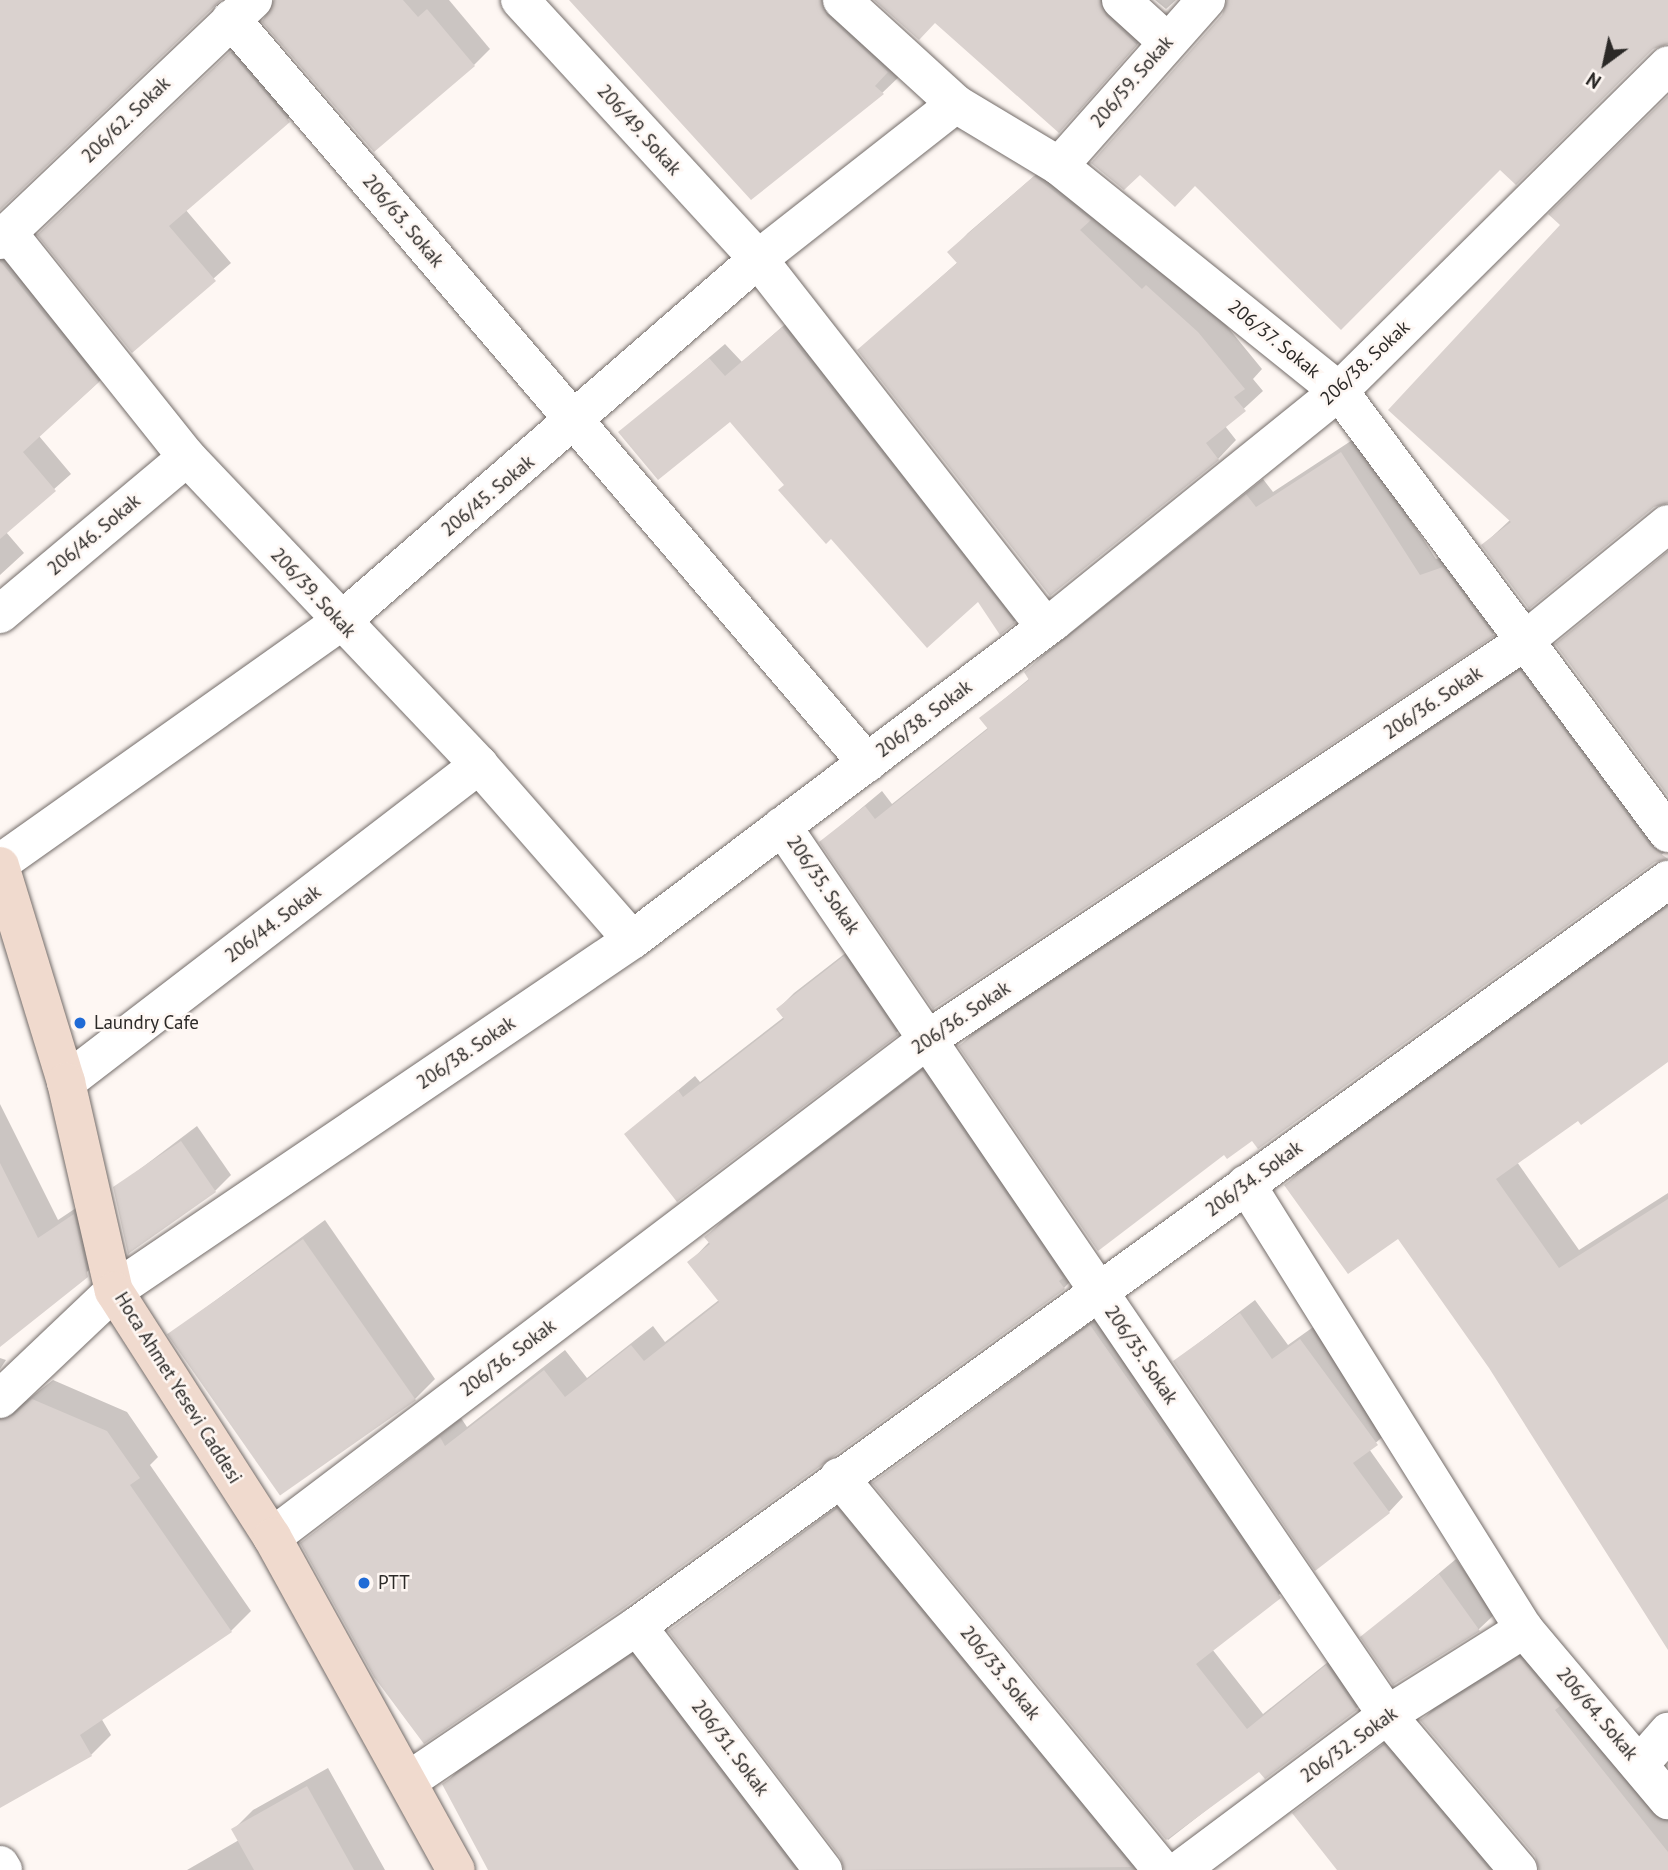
<!DOCTYPE html>
<html>
<head>
<meta charset="utf-8">
<style>
  body { margin:0 }
  #map { position:relative; width:1668px; height:1870px; overflow:hidden; background:#fef7f3; font-family:"PT Sans",sans-serif }
  div>[style] { position:absolute }
  [style*='--x'] { left:calc(var(--x)*1px); top:calc(var(--y)*1px); width:calc(var(--w)*1px); rotate:calc(var(--a)*1deg) }
  .shadow>* { inset:0; background:#0003 }
  .building>* { inset:0; background:#dad2cf; transform-origin:0 0 }
  .roads { filter:drop-shadow(0 0 2px #736c69) drop-shadow(0 0 2px #736c69) }
  .minor>* { height:38px; margin:-19px; padding:0 19px; transform-origin:19px; border-radius:19px; background:#fff }
  .secondary>* { height:38px; margin:-19px; padding:0 19px; transform-origin:19px; border-radius:19px; background:#f0dace }
  .dots>* { width:19px; height:19px; translate:-50% -50%; box-sizing:border-box; border:4px solid #fef7f3; border-radius:50% }
  span { translate:-50% -50%; white-space:nowrap; text-align:center; line-height:1.15; -webkit-text-stroke:5px #fef7f3; paint-order:stroke }
  .street-label { font-size:19px; color:#2b2927 }
  .poi-label { font-size:19px; color:#2b2927 }
  .left { translate:0 -50%; text-align:left }
  .north { position:absolute; left:1570px; top:28px; width:70px; height:70px; -webkit-text-stroke:5px #fef7f3; paint-order:stroke; rotate:213deg; font-size:19px; font-weight:700; line-height:28px; text-align:center; color:#2b2927 }
  .north::after { content:''; display:block; margin:auto; width:24px; height:32px; background:#2b2927; clip-path:polygon(50% 0,100% 100%,50% 72%,0 100%) }
</style>
</head>
<body>
<div id="map">
  <div class="shadow">
    <div style="clip-path:polygon(278px 0,449px 0,490px 49px,474px 65px)"></div>
    <div style="clip-path:polygon(571px 0,823px 0,903px 73px,879px 96px)"></div>
    <div style="clip-path:polygon(893px 0,1131px 0,1155px 24px,1078px 112px,935px 21px)"></div>
    <div style="clip-path:polygon(1155px 0,1176px 0,1166px 9px)"></div>
    <div style="clip-path:polygon(247px 37px,305px 104px,185px 209px,231px 263px,132px 351px,56px 219px)"></div>
    <div style="clip-path:polygon(1668px 98px,1668px 502px,1483px 545px,1510px 520px,1562px 225px)"></div>
    <div style="clip-path:polygon(1054px 159px,1217px 314px,1262px 369px,1253px 379px,1263px 391px,1225px 426px,1236px 440px,1218px 459px,859px 350px,958px 262px,950px 252px,968px 233px)"></div>
    <div style="clip-path:polygon(0 239px,113px 369px,39px 436px,71px 474px,6px 532px,24px 553px,0 575px)"></div>
    <div style="clip-path:polygon(798px 313px,1029px 607px,1014px 622px,786px 484px,730px 420px,621px 432px,725px 344px,742px 362px)"></div>
    <div style="clip-path:polygon(1357px 437px,1436px 559px,1460px 552px,1509px 618px,1493px 634px,821px 842px,882px 791px,892px 804px,989px 727px,981px 718px,1030px 678px,1026px 672px,1042px 656px,1263px 479px,1273px 492px)"></div>
    <div style="clip-path:polygon(1668px 551px,1668px 793px,1557px 645px)"></div>
    <div style="clip-path:polygon(1537px 656px,1668px 850px,1259px 1147px,1253px 1138px,1224px 1152px,960px 1046px,976px 1030px)"></div>
    <div style="clip-path:polygon(1668px 903px,1668px 1059px,1517px 1162px,1579px 1250px,1668px 1193px,1668px 1615px,1398px 1236px,1286px 1185px,1305px 1166px)"></div>
    <div style="clip-path:polygon(861px 941px,913px 1017px,896px 1033px,626px 1134px,695px 1076px,700px 1082px,784px 1017px,778px 1009px,794px 993px)"></div>
    <div style="clip-path:polygon(944px 1052px,1084px 1267px,1064px 1288px,302px 1543px,461px 1418px,467px 1427px,565px 1350px,587px 1378px,653px 1326px,665px 1342px,719px 1300px,690px 1262px,710px 1241px,706px 1237px,727px 1216px)"></div>
    <div style="clip-path:polygon(0 1104px,58px 1220px,94px 1196px,107px 1255px,0 1345px)"></div>
    <div style="clip-path:polygon(197px 1126px,231px 1175px,215px 1191px,115px 1188px)"></div>
    <div style="clip-path:polygon(325px 1220px,435px 1379px,414px 1400px,172px 1338px,193px 1317px)"></div>
    <div style="clip-path:polygon(1255px 1300px,1288px 1345px,1316px 1325px,1391px 1429px,1369px 1449px,1403px 1497px,1389px 1512px,1175px 1361px)"></div>
    <div style="clip-path:polygon(1107px 1310px,1296px 1581px,1212px 1649px,1263px 1714px,1343px 1650px,1372px 1693px,1356px 1709px,1259px 1769px,1168px 1840px,874px 1483px)"></div>
    <div style="clip-path:polygon(0 1358px,6px 1360px,0 1369px)"></div>
    <div style="clip-path:polygon(53px 1380px,127px 1412px,158px 1457px,150px 1465px,251px 1611px,231px 1631px,101px 1718px,111px 1735px,91px 1755px,0 1806px,0 1386px,13px 1400px,26px 1401px)"></div>
    <div style="clip-path:polygon(854px 1494px,1167px 1870px,846px 1870px,842px 1856px,670px 1631px)"></div>
    <div style="clip-path:polygon(1456px 1559px,1495px 1614px,1478px 1630px,1363px 1637px)"></div>
    <div style="clip-path:polygon(649px 1641px,828px 1870px,490px 1870px,444px 1785px,460px 1768px)"></div>
    <div style="clip-path:polygon(1536px 1643px,1668px 1818px,1668px 1870px,1540px 1870px,1536px 1855px,1422px 1720px,1438px 1704px)"></div>
    <div style="clip-path:polygon(1401px 1730px,1522px 1870px,1339px 1870px,1294px 1814px)"></div>
    <div style="clip-path:polygon(328px 1768px,385px 1870px,187px 1870px,239px 1840px,233px 1830px,253px 1810px)"></div>
  </div>
  <div class="building">
    <div style="clip-path:polygon(0 0,221px 0,0 210px)"></div>
    <div style="clip-path:polygon(274px 0,403px 0,418px 17px,427px 9px,475px 66px,374px 152px,262px 22px)"></div>
    <div style="clip-path:polygon(569px 0,821px 0,827px 16px,888px 72px,875px 86px,884px 94px,751px 200px)"></div>
    <div style="clip-path:polygon(874px 0,1100px 0,1106px 16px,1137px 45px,1059px 133px,935px 23px,919px 40px)"></div>
    <div style="clip-path:polygon(1227px 0,1668px 0,1668px 44px,1653px 49px,1516px 185px,1500px 170px,1341px 330px,1195px 186px,1175px 207px,1140px 175px,1124px 190px,1091px 163px,1222px 15px)"></div>
    <div style="clip-path:polygon(230px 52px,290px 122px,169px 226px,216px 281px,132px 353px,37px 235px)"></div>
    <div style="clip-path:polygon(1668px 96px,1668px 503px,1654px 507px,1529px 609px,1481px 545px,1511px 522px,1388px 410px,1560px 225px,1548px 214px)"></div>
    <div style="clip-path:polygon(1034px 176px,1091px 220px,1080px 230px,1142px 289px,1146px 285px,1198px 332px,1245px 389px,1234px 397px,1246px 411px,1206px 443px,1219px 460px,1050px 596px,857px 350px,957px 263px,947px 252px)"></div>
    <div style="clip-path:polygon(0 261px,99px 382px,23px 452px,56px 491px,0 539px)"></div>
    <div style="clip-path:polygon(782px 327px,1015px 623px,1000px 635px,978px 602px,927px 648px,831px 539px,826px 544px,778px 490px,784px 485px,730px 422px,658px 480px,618px 432px,709px 358px,725px 376px)"></div>
    <div style="clip-path:polygon(1341px 452px,1420px 575px,1443px 567px,1494px 636px,933px 1009px,819px 842px,865px 806px,875px 819px,988px 729px,979px 718px,1029px 680px,1024px 672px,1246px 494px,1256px 507px)"></div>
    <div style="clip-path:polygon(1668px 552px,1668px 796px,1555px 644px)"></div>
    <div style="clip-path:polygon(1520px 671px,1650px 846px,1668px 859px,1655px 862px,1258px 1149px,1252px 1141px,1227px 1159px,1224px 1155px,1098px 1251px,958px 1046px)"></div>
    <div style="clip-path:polygon(1668px 907px,1668px 1062px,1581px 1125px,1578px 1121px,1496px 1179px,1559px 1268px,1668px 1199px,1668px 1650px,1489px 1368px,1398px 1239px,1348px 1274px,1284px 1185px)"></div>
    <div style="clip-path:polygon(844px 956px,898px 1035px,677px 1202px,624px 1134px,678px 1090px,683px 1097px,784px 1019px,776px 1009px)"></div>
    <div style="clip-path:polygon(922px 1071px,1063px 1278px,1059px 1281px,1065px 1289px,624px 1608px,424px 1744px,374px 1677px,300px 1543px,440px 1437px,445px 1446px,544px 1370px,565px 1397px,631px 1345px,644px 1361px,719px 1302px,687px 1262px,710px 1244px,704px 1237px)"></div>
    <div style="clip-path:polygon(181px 1141px,216px 1192px,128px 1254px,113px 1187px)"></div>
    <div style="clip-path:polygon(0 1163px,38px 1238px,74px 1214px,88px 1277px,0 1347px)"></div>
    <div style="left:303px;top:1239px;width:197px;height:166px;rotate:55deg"></div>
    <div style="clip-path:polygon(1240px 1313px,1272px 1359px,1300px 1339px,1378px 1445px,1353px 1463px,1390px 1513px,1315px 1571px,1173px 1361px)"></div>
    <div style="clip-path:polygon(1090px 1325px,1281px 1598px,1196px 1664px,1247px 1729px,1326px 1665px,1357px 1710px,1265px 1779px,1259px 1772px,1166px 1840px,872px 1483px)"></div>
    <div style="clip-path:polygon(32px 1399px,107px 1431px,140px 1478px,130px 1485px,232px 1632px,80px 1735px,92px 1756px,0 1808px,0 1420px,14px 1415px)"></div>
    <div style="clip-path:polygon(837px 1509px,1131px 1867px,844px 1870px,840px 1857px,668px 1631px)"></div>
    <div style="clip-path:polygon(1439px 1574px,1480px 1631px,1393px 1685px,1360px 1637px)"></div>
    <div style="clip-path:polygon(632px 1656px,795px 1870px,488px 1870px,442px 1784px)"></div>
    <div style="clip-path:polygon(1520px 1658px,1560px 1706px,1555px 1710px,1668px 1852px,1668px 1870px,1539px 1870px,1535px 1856px,1420px 1720px)"></div>
    <div style="clip-path:polygon(1384px 1745px,1489px 1870px,1337px 1870px,1292px 1813px)"></div>
    <div style="clip-path:polygon(307px 1786px,354px 1870px,254px 1870px,231px 1829px)"></div>
  </div>
  <div class="roads">
    <div class="minor">
      <div style="--x:520;--y:0;--w:352;--a:47.4"></div>
      <div style="--x:758;--y:259;--w:467;--a:52"></div>
      <div style="--x:842;--y:0;--w:154;--a:42.4"></div>
      <div style="--x:956;--y:104;--w:120;--a:31"></div>
      <div style="--x:1059;--y:166;--w:359;--a:38.8"></div>
      <div style="--x:1339;--y:391;--w:551;--a:53.34"></div>
      <div style="--x:1121;--y:0;--w:61;--a:42.3"></div>
      <div style="--x:231;--y:19;--w:979;--a:49.47"></div>
      <div style="--x:1059;--y:166;--w:222;--a:-48.5"></div>
      <div style="--x:8;--y:233;--w:287;--a:51.4"></div>
      <div style="--x:187;--y:457;--w:424;--a:46.5"></div>
      <div style="--x:479;--y:765;--w:232;--a:48.8"></div>
      <div style="--x:0;--y:240;--w:349;--a:-43.5"></div>
      <div style="--x:0;--y:614;--w:244;--a:-40"></div>
      <div style="--x:782;--y:826;--w:1075;--a:55.76"></div>
      <div style="--x:1387;--y:1715;--w:203;--a:49.8"></div>
      <div style="--x:0;--y:863;--w:417;--a:-35.3"></div>
      <div style="--x:340;--y:622;--w:554;--a:-40.97"></div>
      <div style="--x:758;--y:259;--w:251;--a:-38.1"></div>
      <div style="--x:66;--y:1082;--w:521;--a:-37.51"></div>
      <div style="--x:1246;--y:1184;--w:525;--a:58.01"></div>
      <div style="--x:1524;--y:1629;--w:224;--a:49.9"></div>
      <div style="--x:0;--y:1399;--w:157;--a:-43.5"></div>
      <div style="--x:114;--y:1291;--w:626;--a:-34.12"></div>
      <div style="--x:632;--y:940;--w:528;--a:-37.07"></div>
      <div style="--x:1053;--y:622;--w:368;--a:-38.9"></div>
      <div style="--x:1339;--y:391;--w:463;--a:-44.7"></div>
      <div style="--x:839;--y:1477;--w:509;--a:50.58"></div>
      <div style="--x:272;--y:1537;--w:822;--a:-37.19"></div>
      <div style="--x:927;--y:1040;--w:715;--a:-33.71"></div>
      <div style="--x:1522;--y:643;--w:188;--a:-39.2"></div>
      <div style="--x:637;--y:1626;--w:307;--a:52.7"></div>
      <div style="--x:1640;--y:1764;--w:43;--a:-48.8"></div>
      <div style="--x:408;--y:1781;--w:277;--a:-34.1"></div>
      <div style="--x:637;--y:1626;--w:1273;--a:-35.89"></div>
      <div style="--x:0;--y:1865;--w:6;--a:59"></div>
      <div style="--x:1180;--y:1870;--w:259;--a:-36.8"></div>
      <div style="--x:1387;--y:1715;--w:162;--a:-32.1"></div>
    </div>
    <div class="secondary">
      <div style="--x:0;--y:866;--w:226;--a:73"></div>
      <div style="--x:66;--y:1082;--w:214;--a:77.1"></div>
      <div style="--x:114;--y:1291;--w:292;--a:57.3"></div>
      <div style="--x:272;--y:1537;--w:380;--a:61.1"></div>
    </div>
  </div>
  <div class="dots">
    <div style="left:80px;top:1023px;background:#206bd6"></div>
    <div style="left:364px;top:1583px;background:#206bd6"></div>
  </div>
  <div class="street-label">
    <span style="left:1132px;top:82px;rotate:-49deg">206/59. Sokak</span>
    <span style="left:126px;top:120px;rotate:-44deg">206/62. Sokak</span>
    <span style="left:639px;top:130px;rotate:48deg">206/49. Sokak</span>
    <span style="left:403px;top:221px;rotate:50deg">206/63. Sokak</span>
    <span style="left:1274px;top:339px;rotate:39deg">206/37. Sokak</span>
    <span style="left:1365px;top:363px;rotate:-43deg">206/38. Sokak</span>
    <span style="left:488px;top:496px;rotate:-40deg">206/45. Sokak</span>
    <span style="left:94px;top:535px;rotate:-40deg">206/46. Sokak</span>
    <span style="left:313px;top:593px;rotate:47deg">206/39. Sokak</span>
    <span style="left:1433px;top:703px;rotate:-34deg">206/36. Sokak</span>
    <span style="left:924px;top:719px;rotate:-37deg">206/38. Sokak</span>
    <span style="left:823px;top:885px;rotate:56deg">206/35. Sokak</span>
    <span style="left:273px;top:924px;rotate:-37deg">206/44. Sokak</span>
    <span style="left:961px;top:1018px;rotate:-34deg">206/36. Sokak</span>
    <span style="left:466px;top:1053px;rotate:-34deg">206/38. Sokak</span>
    <span style="left:1254px;top:1179px;rotate:-36deg">206/34. Sokak</span>
    <span style="left:1141px;top:1355px;rotate:56deg">206/35. Sokak</span>
    <span style="left:508px;top:1358px;rotate:-37deg">206/36. Sokak</span>
    <span style="left:178px;top:1388px;rotate:58deg">Hoca Ahmet Yesevi Caddesi</span>
    <span style="left:1000px;top:1673px;rotate:51deg">206/33. Sokak</span>
    <span style="left:1597px;top:1714px;rotate:50deg">206/64. Sokak</span>
    <span style="left:1349px;top:1745px;rotate:-36deg">206/32. Sokak</span>
    <span style="left:730px;top:1748px;rotate:53deg">206/31. Sokak</span>
  </div>
  <div class="poi-label">
    <span class="left" style="left:94px;top:1023px">Laundry Cafe</span>
    <span class="left" style="left:378px;top:1583px">PTT</span>
  </div>
  <div class="north">N</div>
</div>
</body>
</html>
